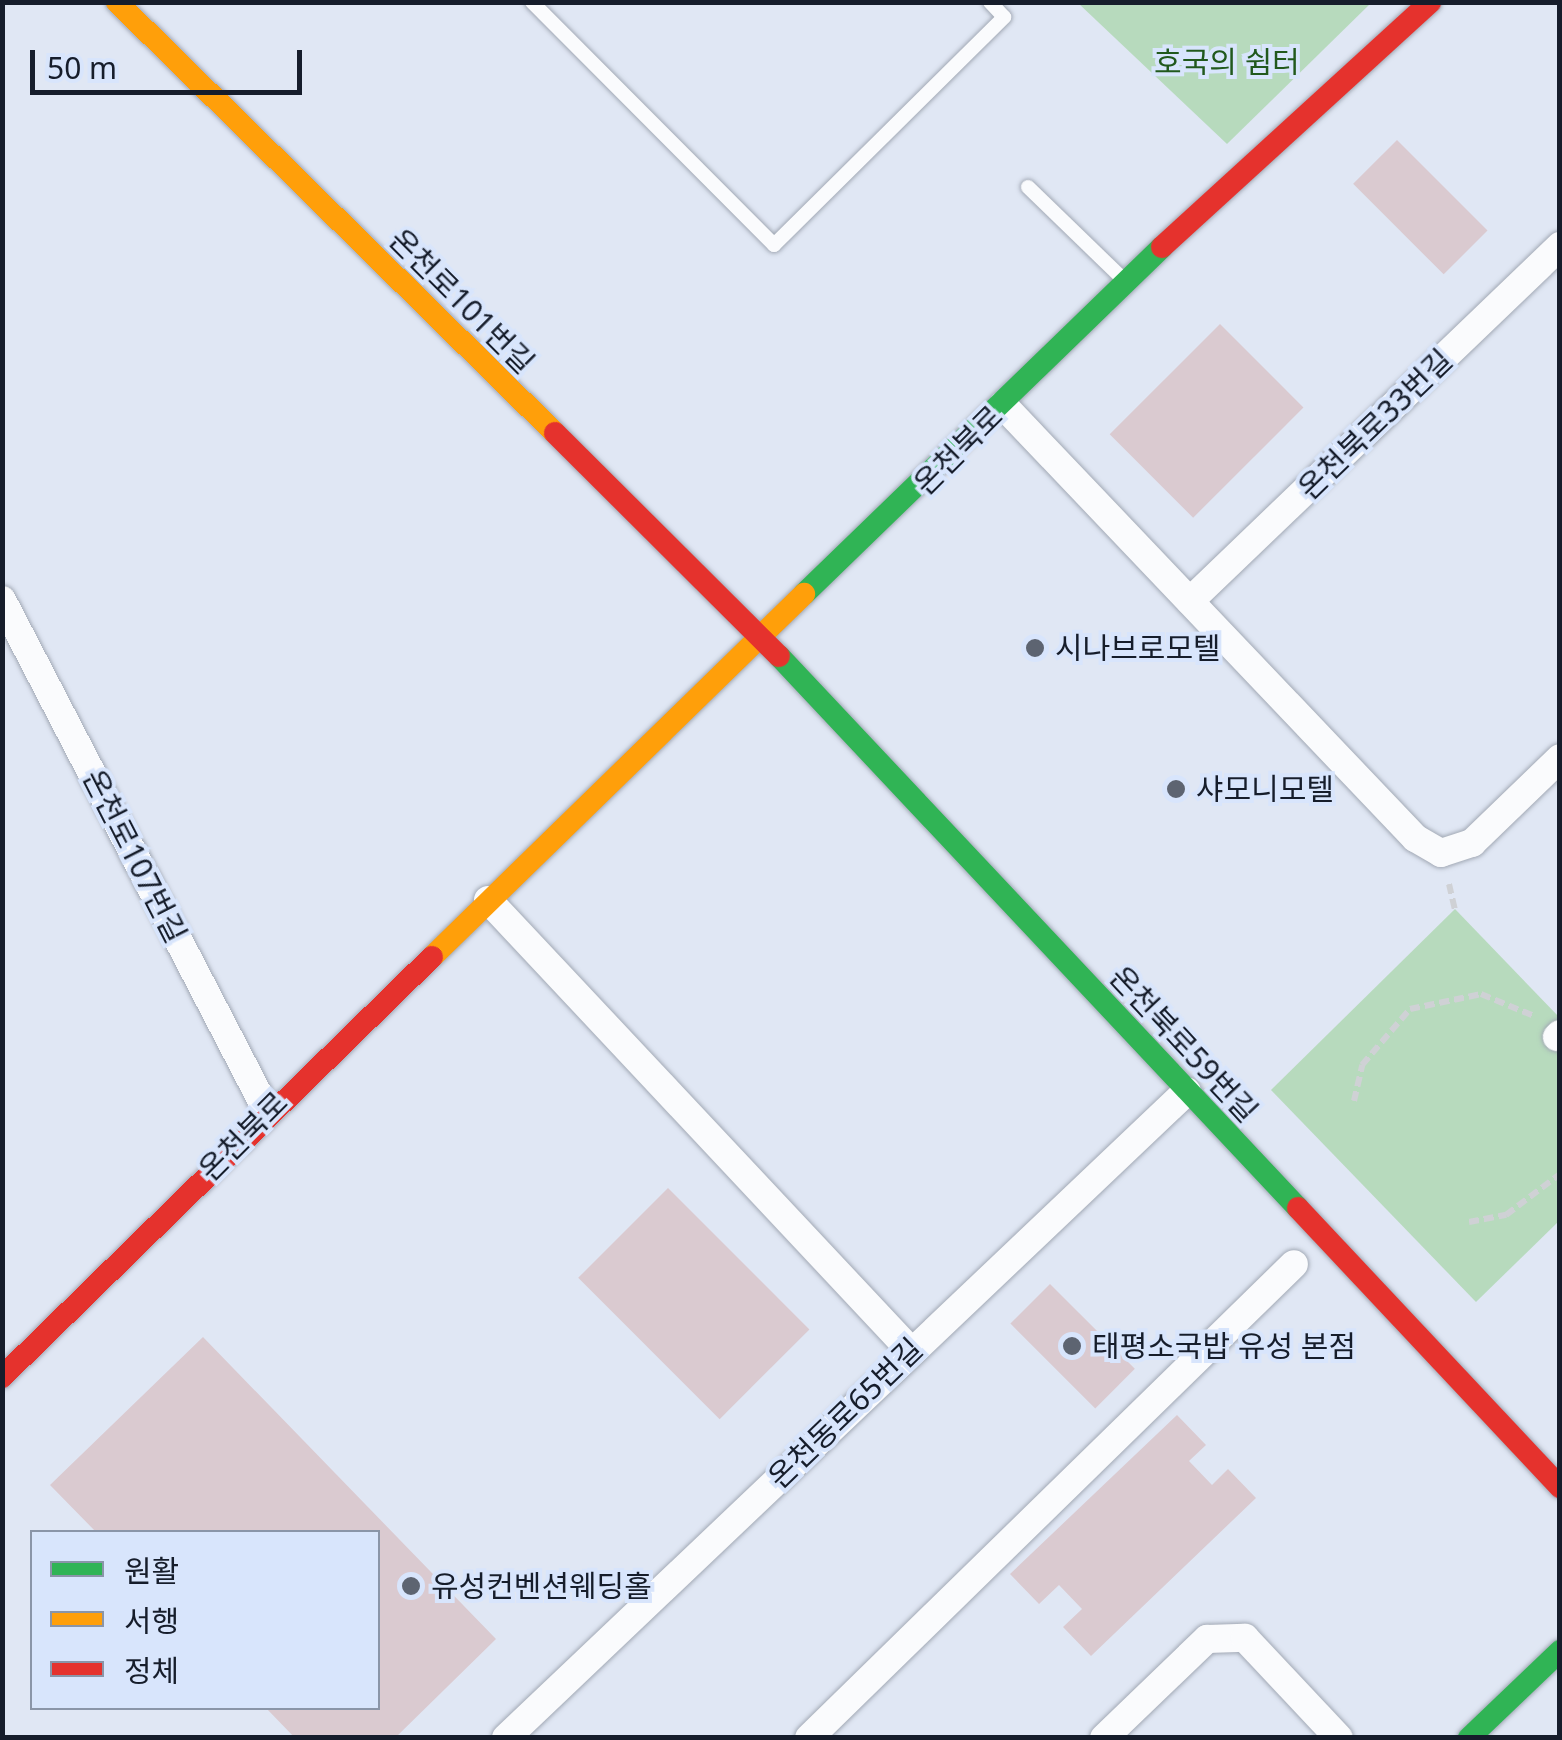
<!DOCTYPE html>
<html>
<head>
<meta charset="utf-8">
<style>
  body { margin:0 }
  #map { position:relative; width:1562px; height:1740px; overflow:hidden; background:#e0e7f4; font-family:"Noto Sans","Noto Sans KR",sans-serif }
  div>[style] { position:absolute }
  [style*='--x'] { left:calc(var(--x)*1px); top:calc(var(--y)*1px); width:calc(var(--w)*1px); rotate:calc(var(--a)*1deg) }
  .green>* { inset:0; background:#b7dabd }
  .building>* { inset:0; background:#dacad0; transform-origin:0 0 }
  .path>* { height:6px; margin-top:-3px; transform-origin:0; background:repeating-linear-gradient(90deg,#cfd1d5 0 10px,transparent 0 15px) }
  .roads { filter:drop-shadow(0 0 2px #a2a9b5) drop-shadow(0 0 2px #a2a9b5) }
  .lane>* { height:14px; margin:-7px; padding:0 7px; transform-origin:7px; border-radius:7px; background:#fafbfd }
  .street>* { height:28px; margin:-14px; padding:0 14px; transform-origin:14px; border-radius:14px; background:#fafbfd }
  .fast>* { height:22px; margin:-11px; padding:0 11px; transform-origin:11px; border-radius:11px; background:#30b455 }
  .slow>* { height:22px; margin:-11px; padding:0 11px; transform-origin:11px; border-radius:11px; background:#ff9f0a }
  .jam>* { height:22px; margin:-11px; padding:0 11px; transform-origin:11px; border-radius:11px; background:#e5322d }
  .dots>* { width:28px; height:28px; translate:-50% -50%; box-sizing:border-box; border:5px solid #d8e5fc; border-radius:50% }
  span { translate:-50% -50%; white-space:nowrap; text-align:center; line-height:1.15; -webkit-text-stroke:8px #d8e5fc; paint-order:stroke }
  .park-label { font-size:30px; color:#21591d }
  .street-label { font-size:30px; color:#161d2b }
  .poi-label { font-size:30px; color:#161d2b }
  .left { translate:0 -50%; text-align:left }
  .frame { position:absolute; inset:0; border:5px solid #161d2b; pointer-events:none }
  .legend { position:absolute; left:30px; top:1530px; width:350px; height:180px; box-sizing:border-box; background:#d8e5fc; border:2px solid #8a95a8; margin:0; padding:12px 18px; list-style:none; font-size:30px; color:#161d2b }
  .legend li { display:flex; align-items:center; gap:20px; height:50px }
  .legend b { width:50px; border:2px solid #8a95a8 }
  .scale { position:absolute; left:30px; top:50px; width:272px; height:45px; box-sizing:border-box; border:5px solid #161d2b; border-top:0; padding-left:12px; font-size:30px; line-height:35px; white-space:nowrap; color:#161d2b; -webkit-text-stroke:8px #d8e5fc; paint-order:stroke }
</style>
</head>
<body>
<div id="map">
  <div class="green">
    <div style="clip-path:polygon(1078px 3px,1371px 3px,1227px 144px)"></div>
    <div style="clip-path:polygon(1455px 909px,1559px 1017px,1559px 1221px,1476px 1302px,1271px 1090px)"></div>
  </div>
  <div class="building">
    <div style="left:1397px;top:140px;width:128px;height:62px;rotate:45deg"></div>
    <div style="left:1220px;top:324px;width:118px;height:156px;rotate:45deg"></div>
    <div style="left:668px;top:1188px;width:200px;height:127px;rotate:45deg"></div>
    <div style="left:1050px;top:1284px;width:120px;height:56px;rotate:45deg"></div>
    <div style="clip-path:polygon(203px 1337px,496px 1639px,395px 1738px,295px 1738px,266px 1708px,378px 1708px,378px 1532px,96px 1532px,50px 1485px)"></div>
    <div style="clip-path:polygon(1177px 1415px,1206px 1445px,1189px 1461px,1212px 1485px,1228px 1469px,1256px 1498px,1091px 1656px,1063px 1627px,1082px 1609px,1059px 1585px,1039px 1604px,1010px 1574px)"></div>
  </div>
  <div class="path">
    <div style="--x:1449;--y:884;--w:26;--a:77"></div>
    <div style="--x:1354;--y:1101;--w:37;--a:-77"></div>
    <div style="--x:1362;--y:1065;--w:74;--a:-49.4"></div>
    <div style="--x:1410;--y:1009;--w:73;--a:-11.9"></div>
    <div style="--x:1481;--y:994;--w:57;--a:22.5"></div>
    <div style="--x:1469;--y:1222;--w:38;--a:-11"></div>
    <div style="--x:1506;--y:1215;--w:68;--a:-37.2"></div>
  </div>
  <div class="roads">
    <div class="lane">
      <div style="--x:532;--y:2;--w:343;--a:45.1"></div>
      <div style="--x:774;--y:245;--w:324;--a:-44.7"></div>
      <div style="--x:1004;--y:17;--w:21;--a:-133"></div>
      <div style="--x:1028;--y:187;--w:129;--a:44.1"></div>
    </div>
    <div class="street">
      <div style="--x:1003;--y:405;--w:598;--a:46.42"></div>
      <div style="--x:1415;--y:838;--w:30;--a:30"></div>
      <div style="--x:1441;--y:853;--w:33;--a:-18"></div>
      <div style="--x:1472;--y:843;--w:122;--a:-44"></div>
      <div style="--x:2;--y:600;--w:576;--a:62.59"></div>
      <div style="--x:1190;--y:601;--w:513;--a:-43.81"></div>
      <div style="--x:488;--y:900;--w:617;--a:46.84"></div>
      <div style="--x:1557;--y:1037;--w:4;--a:-45"></div>
      <div style="--x:506;--y:1738;--w:939;--a:-43.53"></div>
      <div style="--x:809;--y:1738;--w:678;--a:-44.34"></div>
      <div style="--x:1104;--y:1738;--w:143;--a:-43.9"></div>
      <div style="--x:1207;--y:1639;--w:38;--a:-2"></div>
      <div style="--x:1245;--y:1638;--w:137;--a:46.8"></div>
    </div>
    <div class="fast">
      <div style="--x:804;--y:594;--w:499;--a:-44.1"></div>
      <div style="--x:779;--y:656;--w:758;--a:46.76"></div>
      <div style="--x:1469;--y:1738;--w:126;--a:-43.7"></div>
    </div>
    <div class="slow">
      <div style="--x:117;--y:2;--w:614;--a:44.54"></div>
      <div style="--x:432;--y:957;--w:520;--a:-44.3"></div>
    </div>
    <div class="jam">
      <div style="--x:1162;--y:247;--w:363;--a:-42.4"></div>
      <div style="--x:555;--y:433;--w:316;--a:44.9"></div>
      <div style="--x:1298;--y:1208;--w:383;--a:46.8"></div>
      <div style="--x:2;--y:1377;--w:601;--a:-44.33"></div>
    </div>
  </div>
  <div class="dots">
    <div style="left:1035px;top:648px;background:#5d6471"></div>
    <div style="left:1176px;top:789px;background:#5d6471"></div>
    <div style="left:1072px;top:1346px;background:#5d6471"></div>
    <div style="left:411px;top:1586px;background:#5d6471"></div>
  </div>
  <div class="park-label">
    <span style="left:1227px;top:62px">호국의 쉼터</span>
  </div>
  <div class="street-label">
    <span style="left:462px;top:301px;rotate:45deg">온천로101번길</span>
    <span style="left:1375px;top:424px;rotate:-44deg">온천북로33번길</span>
    <span style="left:958px;top:450px;rotate:-45deg">온천북로</span>
    <span style="left:135px;top:856px;rotate:63deg">온천로107번길</span>
    <span style="left:1184px;top:1044px;rotate:47deg">온천북로59번길</span>
    <span style="left:243px;top:1136px;rotate:-45deg">온천북로</span>
    <span style="left:845px;top:1413px;rotate:-44deg">온천동로65번길</span>
  </div>
  <div class="poi-label">
    <span class="left" style="left:1055px;top:648px">시나브로모텔</span>
    <span class="left" style="left:1196px;top:789px">샤모니모텔</span>
    <span class="left" style="left:1092px;top:1346px">태평소국밥 유성 본점</span>
    <span class="left" style="left:431px;top:1586px">유성컨벤션웨딩홀</span>
  </div>
  <div class="frame"></div>
  <ul class="legend">
  <li><b style="height:12px;background:#30b455"></b>원활</li>
  <li><b style="height:12px;background:#ff9f0a"></b>서행</li>
  <li><b style="height:12px;background:#e5322d"></b>정체</li>
  </ul>
  <div class="scale">50 m</div>
</div>
</body>
</html>
